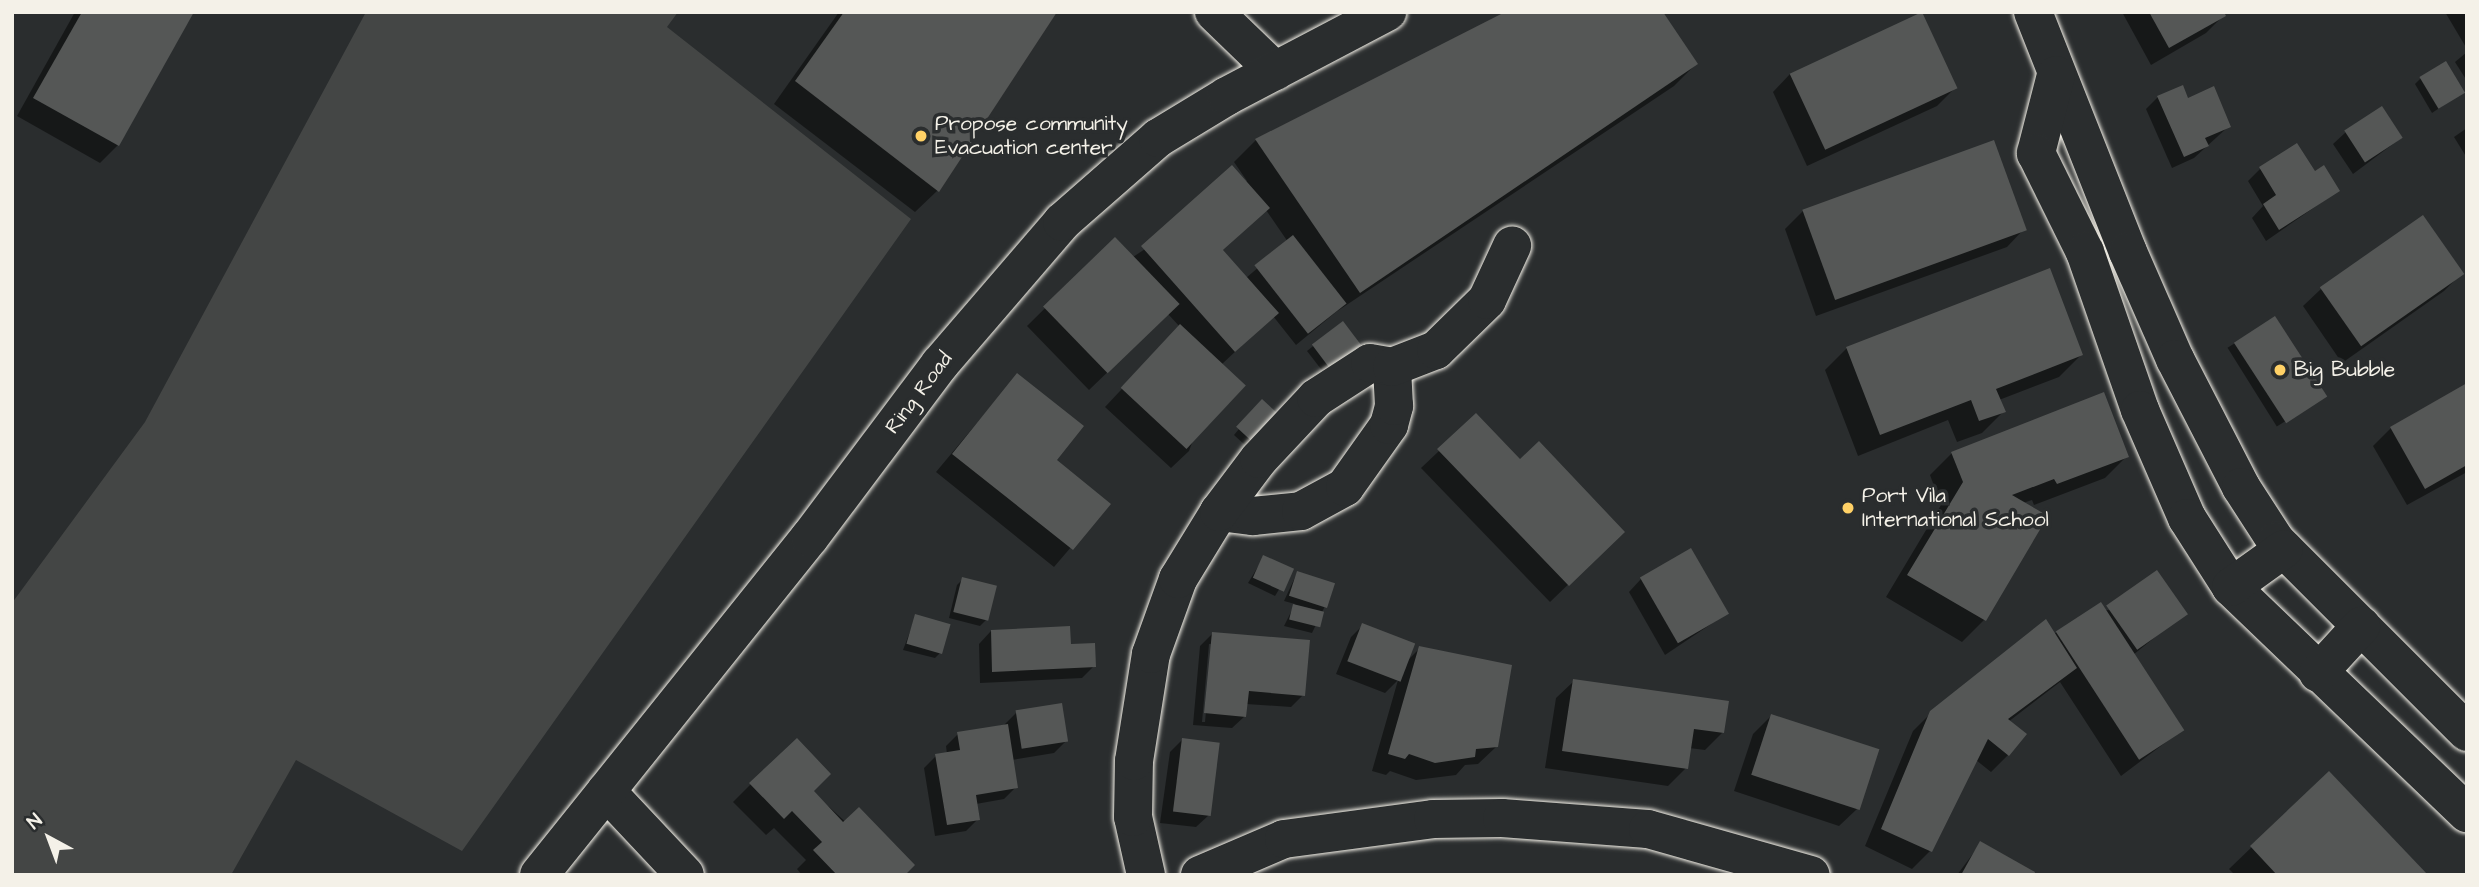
<!DOCTYPE html>
<html>
<head>
<meta charset="utf-8">
<style>
  body { margin:0 }
  #map { position:relative; width:2479px; height:887px; overflow:hidden; background:#2a2d2e; font-family:"Architects Daughter",sans-serif }
  div>[style] { position:absolute }
  [style*='--x'] { left:calc(var(--x)*1px); top:calc(var(--y)*1px); width:calc(var(--w)*1px); rotate:calc(var(--a)*1deg) }
  .green>* { inset:0; background:#444645 }
  .shadow>* { inset:0; background:#0007; transform-origin:0 0 }
  .building>* { inset:0; background:#555756; transform-origin:0 0 }
  .roads { filter:drop-shadow(0 0 2px #f4f1e8) drop-shadow(0 0 2px #f4f1e8) }
  .minor>* { height:38px; margin:-19px; padding:0 19px; transform-origin:19px; border-radius:19px; background:#2a2d2e }
  .secondary>* { height:38px; margin:-19px; padding:0 19px; transform-origin:19px; border-radius:19px; background:#2a2d2e }
  .dots>* { width:19px; height:19px; translate:-50% -50%; box-sizing:border-box; border:4px solid #2a2d2e; border-radius:50% }
  span { translate:-50% -50%; white-space:nowrap; text-align:center; line-height:1.15; -webkit-text-stroke:7px #2a2d2e; paint-order:stroke }
  .poi-label { font-size:21px; color:#f4f1e8 }
  .left { translate:0 -50%; text-align:left }
  .street-label { font-size:21px; color:#f4f1e8 }
  .frame { position:absolute; inset:0; border:14px solid #f4f1e8; pointer-events:none }
  .north { position:absolute; left:14px; top:803px; width:70px; height:70px; -webkit-text-stroke:5px #2a2d2e; paint-order:stroke; rotate:319deg; font-size:19px; font-weight:700; line-height:28px; text-align:center; color:#f4f1e8 }
  .north::after { content:''; display:block; margin:auto; width:24px; height:32px; background:#f4f1e8; clip-path:polygon(50% 0,100% 100%,50% 72%,0 100%) }
</style>
</head>
<body>
<div id="map">
  <div class="green">
    <div style="clip-path:polygon(366px 12px,678px 12px,667px 27px,911px 219px,462px 851px,296px 760px,231px 875px,12px 875px,12px 603px,145px 422px)"></div>
  </div>
  <div class="shadow">
    <div style="clip-path:polygon(75px 12px,192px 12px,118px 145px,100px 163px,17px 116px)"></div>
    <div style="clip-path:polygon(839px 12px,1055px 12px,937px 191px,915px 212px,774px 104px)"></div>
    <div style="clip-path:polygon(2122px 12px,2222px 12px,2223px 16px,2206px 33px,2151px 65px)"></div>
    <div style="clip-path:polygon(2445px 12px,2467px 12px,2467px 49px)"></div>
    <div style="clip-path:polygon(2467px 52px,2467px 81px,2455px 62px)"></div>
    <div style="clip-path:polygon(evenodd,1696px 64px,1674px 86px,1336px 312px,1296px 345px,1273px 316px,1221px 365px,1189px 451px,1171px 468px,1105px 407px,1180px 327px,1168px 314px,1089px 390px,1027px 326px,1115px 239px,1133px 257px,1247px 181px,1234px 162px,1256px 140px,1696px 64px,1266px 210px,1288px 242px,1246px 278px,1222px 251px,1266px 210px)"></div>
    <div style="clip-path:polygon(1790px 74px,1955px 88px,1937px 106px,1807px 166px,1773px 92px)"></div>
    <div style="clip-path:polygon(2421px 78px,2463px 92px,2432px 113px,2415px 84px)"></div>
    <div style="clip-path:polygon(2158px 97px,2187px 100px,2229px 126px,2194px 158px,2172px 168px,2146px 109px)"></div>
    <div style="clip-path:polygon(2467px 128px,2467px 158px,2454px 137px)"></div>
    <div style="clip-path:polygon(2346px 132px,2401px 138px,2353px 174px,2333px 144px)"></div>
    <div style="clip-path:polygon(2260px 169px,2315px 173px,2338px 191px,2266px 241px,2252px 218px,2263px 206px,2248px 181px)"></div>
    <div style="clip-path:polygon(1803px 211px,2024px 229px,2007px 247px,1816px 316px,1785px 229px)"></div>
    <div style="clip-path:polygon(2461px 274px,2444px 291px,2342px 363px,2303px 306px,2321px 289px)"></div>
    <div style="left:2275px;top:318px;width:93px;height:56px;rotate:58deg"></div>
    <div style="clip-path:polygon(1342px 323px,1353px 350px,1324px 373px,1307px 351px)"></div>
    <div style="clip-path:polygon(1847px 348px,2081px 355px,2059px 377px,1999px 400px,2004px 411px,1982px 433px,1957px 442px,1948px 420px,1858px 456px,1825px 370px)"></div>
    <div style="clip-path:polygon(1017px 375px,1054px 460px,1108px 504px,1054px 567px,936px 472px)"></div>
    <div style="clip-path:polygon(2467px 385px,2467px 472px,2407px 505px,2373px 446px,2391px 428px)"></div>
    <div style="clip-path:polygon(2103px 394px,2127px 456px,2105px 478px,2034px 505px,2032px 500px,2023px 503px,2045px 516px,1984px 620px,1962px 642px,1886px 597px,1941px 505px,1930px 475px,1952px 453px)"></div>
    <div style="clip-path:polygon(1257px 407px,1275px 413px,1246px 446px,1234px 435px)"></div>
    <div style="clip-path:polygon(1439px 451px,1605px 549px,1550px 602px,1421px 468px)"></div>
    <div style="clip-path:polygon(1264px 557px,1291px 570px,1275px 596px,1248px 583px)"></div>
    <div style="clip-path:polygon(1297px 573px,1325px 606px,1312px 633px,1284px 626px,1295px 604px,1284px 601px)"></div>
    <div style="clip-path:polygon(963px 579px,986px 620px,980px 626px,949px 618px,957px 585px)"></div>
    <div style="clip-path:polygon(1641px 579px,1726px 614px,1665px 655px,1629px 592px)"></div>
    <div style="clip-path:polygon(2101px 604px,2105px 610px,2185px 613px,2133px 655px,2182px 730px,2121px 776px,2060px 682px,2008px 722px,2008px 755px,1991px 772px,1976px 760px,1930px 851px,1912px 869px,1865px 846px,1913px 731px,1932px 712px)"></div>
    <div style="clip-path:polygon(916px 616px,941px 652px,935px 658px,903px 650px)"></div>
    <div style="clip-path:polygon(1363px 625px,1405px 663px,1420px 648px,1496px 747px,1478px 764px,1465px 765px,1456px 775px,1416px 780px,1390px 771px,1386px 775px,1372px 771px,1398px 680px,1385px 693px,1336px 674px,1351px 637px)"></div>
    <div style="clip-path:polygon(991px 631px,1069px 646px,1094px 666px,1082px 678px,980px 683px,979px 644px)"></div>
    <div style="clip-path:polygon(evenodd,1212px 634px,1303px 695px,1291px 707px,1246px 704px,1245px 716px,1232px 728px,1193px 725px,1200px 646px,1212px 634px,1209px 644px,1212px 644px,1205px 722px,1202px 722px,1209px 644px)"></div>
    <div style="clip-path:polygon(1574px 681px,1723px 732px,1705px 750px,1689px 748px,1686px 768px,1668px 786px,1545px 768px,1556px 698px)"></div>
    <div style="clip-path:polygon(1016px 713px,1066px 741px,1054px 753px,1012px 760px,1016px 787px,1004px 799px,976px 804px,978px 819px,966px 831px,935px 836px,924px 768px,936px 756px,947px 754px,946px 746px,958px 734px,1004px 725px)"></div>
    <div style="clip-path:polygon(1771px 716px,1857px 809px,1839px 826px,1734px 791px,1753px 734px)"></div>
    <div style="clip-path:polygon(1182px 740px,1209px 815px,1196px 827px,1160px 823px,1170px 752px)"></div>
    <div style="clip-path:polygon(2329px 773px,2425px 875px,2235px 875px,2229px 869px)"></div>
    <div style="clip-path:polygon(751px 784px,812px 791px,903px 875px,802px 875px,797px 869px,806px 860px,774px 828px,766px 835px,733px 802px)"></div>
    <div style="clip-path:polygon(1981px 843px,2032px 875px,1957px 875px)"></div>
  </div>
  <div class="building">
    <div style="clip-path:polygon(82px 12px,194px 12px,119px 146px,33px 98px)"></div>
    <div style="clip-path:polygon(844px 12px,1057px 12px,939px 192px,795px 81px)"></div>
    <div style="clip-path:polygon(1505px 12px,1663px 12px,1698px 64px,1360px 293px,1255px 139px)"></div>
    <div style="left:1922px;top:12px;width:84px;height:146px;rotate:65deg"></div>
    <div style="clip-path:polygon(2149px 12px,2224px 12px,2226px 16px,2169px 48px)"></div>
    <div style="left:2446px;top:61px;width:37px;height:31px;rotate:59deg"></div>
    <div style="clip-path:polygon(2183px 85px,2188px 98px,2214px 86px,2231px 127px,2205px 138px,2209px 146px,2184px 157px,2157px 96px)"></div>
    <div style="left:2382px;top:106px;width:38px;height:45px;rotate:57deg"></div>
    <div style="left:1994px;top:140px;width:96px;height:204px;rotate:70deg"></div>
    <div style="clip-path:polygon(2297px 143px,2315px 171px,2324px 165px,2340px 191px,2279px 230px,2263px 204px,2276px 195px,2259px 167px)"></div>
    <div style="clip-path:polygon(1232px 165px,1270px 208px,1223px 250px,1279px 313px,1235px 352px,1141px 246px)"></div>
    <div style="left:2423px;top:215px;width:72px;height:126px;rotate:55deg"></div>
    <div style="left:1293px;top:235px;width:87px;height:49px;rotate:52deg"></div>
    <div style="left:1115px;top:237px;width:93px;height:100px;rotate:46deg"></div>
    <div style="clip-path:polygon(2050px 268px,2083px 355px,1996px 389px,2006px 412px,1979px 421px,1971px 400px,1880px 435px,1846px 347px)"></div>
    <div style="left:2275px;top:316px;width:96px;height:49px;rotate:57deg"></div>
    <div style="left:1343px;top:321px;width:30px;height:39px;rotate:53deg"></div>
    <div style="left:1180px;top:324px;width:90px;height:87px;rotate:43deg"></div>
    <div style="clip-path:polygon(1017px 373px,1084px 426px,1057px 460px,1111px 504px,1073px 550px,952px 454px)"></div>
    <div style="clip-path:polygon(2467px 383px,2467px 465px,2425px 489px,2390px 427px)"></div>
    <div style="clip-path:polygon(2104px 392px,2129px 457px,2057px 484px,2054px 479px,2012px 495px,2048px 516px,1986px 621px,1907px 575px,1963px 482px,1951px 452px)"></div>
    <div style="left:1262px;top:399px;width:21px;height:38px;rotate:43deg"></div>
    <div style="clip-path:polygon(1476px 413px,1520px 459px,1539px 441px,1625px 532px,1569px 586px,1437px 449px)"></div>
    <div style="left:1691px;top:548px;width:76px;height:59px;rotate:60deg"></div>
    <div style="left:1263px;top:555px;width:34px;height:25px;rotate:24deg"></div>
    <div style="left:2157px;top:570px;width:54px;height:62px;rotate:55deg"></div>
    <div style="left:1297px;top:571px;width:40px;height:26px;rotate:18deg"></div>
    <div style="left:962px;top:577px;width:36px;height:36px;rotate:14deg"></div>
    <div style="left:2101px;top:602px;width:153px;height:54px;rotate:57deg"></div>
    <div style="left:1293px;top:604px;width:32px;height:16px;rotate:14deg"></div>
    <div style="left:915px;top:614px;width:37px;height:31px;rotate:16deg"></div>
    <div style="clip-path:polygon(2046px 619px,2077px 668px,2008px 719px,2027px 734px,2009px 756px,1988px 739px,1932px 852px,1881px 829px,1930px 711px)"></div>
    <div style="left:1362px;top:623px;width:57px;height:41px;rotate:21deg"></div>
    <div style="clip-path:polygon(1070px 626px,1071px 644px,1095px 643px,1096px 667px,992px 672px,991px 630px)"></div>
    <div style="clip-path:polygon(1212px 632px,1310px 640px,1305px 696px,1249px 691px,1246px 717px,1204px 713px)"></div>
    <div style="clip-path:polygon(1419px 646px,1512px 665px,1498px 747px,1476px 749px,1475px 757px,1435px 763px,1409px 754px,1405px 759px,1388px 754px)"></div>
    <div style="clip-path:polygon(1573px 679px,1729px 701px,1724px 733px,1694px 729px,1688px 769px,1562px 751px)"></div>
    <div style="left:1062px;top:703px;width:39px;height:47px;rotate:81deg"></div>
    <div style="left:1771px;top:714px;width:114px;height:64px;rotate:18deg"></div>
    <div style="clip-path:polygon(1008px 724px,1018px 788px,976px 795px,980px 820px,947px 825px,935px 754px,960px 750px,957px 732px)"></div>
    <div style="clip-path:polygon(797px 738px,831px 774px,814px 791px,843px 822px,859px 807px,915px 865px,905px 875px,837px 875px,813px 850px,822px 842px,792px 811px,784px 819px,749px 783px)"></div>
    <div style="left:1182px;top:738px;width:38px;height:74px;rotate:7deg"></div>
    <div style="clip-path:polygon(2329px 771px,2428px 875px,2277px 875px,2250px 846px)"></div>
    <div style="clip-path:polygon(1980px 841px,2035px 872px,2034px 875px,1961px 875px)"></div>
  </div>
  <div class="roads">
    <div class="minor">
      <div style="--x:1214;--y:12;--w:85;--a:44"></div>
      <div style="--x:2033;--y:12;--w:258;--a:68.4"></div>
      <div style="--x:2128;--y:252;--w:117;--a:66.3"></div>
      <div style="--x:2175;--y:359;--w:144;--a:62.7"></div>
      <div style="--x:2241;--y:487;--w:64;--a:57.1"></div>
      <div style="--x:2276;--y:541;--w:270;--a:45"></div>
      <div style="--x:2056;--y:75;--w:81;--a:104.4"></div>
      <div style="--x:2036;--y:153;--w:110;--a:63.7"></div>
      <div style="--x:2085;--y:252;--w:167;--a:70.8"></div>
      <div style="--x:2140;--y:410;--w:118;--a:66.5"></div>
      <div style="--x:2187;--y:518;--w:82;--a:57.5"></div>
      <div style="--x:2231;--y:587;--w:327;--a:43.8"></div>
      <div style="--x:1219;--y:512;--w:34;--a:7"></div>
      <div style="--x:1253;--y:516;--w:48;--a:-5.9"></div>
      <div style="--x:1301;--y:511;--w:50;--a:-28.6"></div>
      <div style="--x:1345;--y:487;--w:76;--a:-54.6"></div>
      <div style="--x:1389;--y:425;--w:20;--a:-75"></div>
      <div style="--x:1394;--y:406;--w:39;--a:-93"></div>
      <div style="--x:2231;--y:587;--w:65;--a:-35.6"></div>
      <div style="--x:2318;--y:673;--w:64;--a:-47.5"></div>
      <div style="--x:606;--y:791;--w:115;--a:46.8"></div>
      <div style="--x:1146;--y:875;--w:59;--a:-102.6"></div>
      <div style="--x:1133;--y:817;--w:56;--a:-89"></div>
      <div style="--x:1134;--y:761;--w:108;--a:-81"></div>
      <div style="--x:1151;--y:654;--w:80;--a:-70.2"></div>
      <div style="--x:1178;--y:579;--w:79;--a:-58.5"></div>
      <div style="--x:1219;--y:512;--w:66;--a:-53"></div>
      <div style="--x:1259;--y:459;--w:83;--a:-46.9"></div>
      <div style="--x:1316;--y:398;--w:64;--a:-32.9"></div>
      <div style="--x:1370;--y:363;--w:22;--a:10"></div>
      <div style="--x:1392;--y:367;--w:47;--a:-21.1"></div>
      <div style="--x:1436;--y:350;--w:71;--a:-44.4"></div>
      <div style="--x:1487;--y:300;--w:60;--a:-65.2"></div>
      <div style="--x:1200;--y:875;--w:91;--a:-23.2"></div>
      <div style="--x:1284;--y:839;--w:150;--a:-7.6"></div>
      <div style="--x:1433;--y:819;--w:69;--a:-0.8"></div>
      <div style="--x:1502;--y:818;--w:146;--a:4.3"></div>
      <div style="--x:1648;--y:829;--w:169;--a:15.8"></div>
    </div>
    <div class="secondary">
      <div style="--x:539;--y:875;--w:433;--a:-51.3"></div>
      <div style="--x:810;--y:537;--w:216;--a:-53.1"></div>
      <div style="--x:940;--y:364;--w:187;--a:-49.3"></div>
      <div style="--x:1062;--y:222;--w:128;--a:-41.2"></div>
      <div style="--x:1158;--y:138;--w:81;--a:-31.3"></div>
      <div style="--x:1227;--y:96;--w:181;--a:-27.7"></div>
    </div>
  </div>
  <div class="dots">
    <div style="left:921px;top:136px;background:#ffd166"></div>
    <div style="left:2280px;top:370px;background:#ffd166"></div>
    <div style="left:1848px;top:508px;background:#ffd166"></div>
  </div>
  <div class="poi-label">
    <span class="left" style="left:935px;top:136px">Propose community<br>Evacuation center</span>
    <span class="left" style="left:2294px;top:370px">Big Bubble</span>
    <span class="left" style="left:1862px;top:508px">Port Vila<br>International School</span>
  </div>
  <div class="street-label">
    <span style="left:919px;top:393px;rotate:-53deg">Ring Road</span>
  </div>
  <div class="frame"></div>
  <div class="north">N</div>
</div>
</body>
</html>
